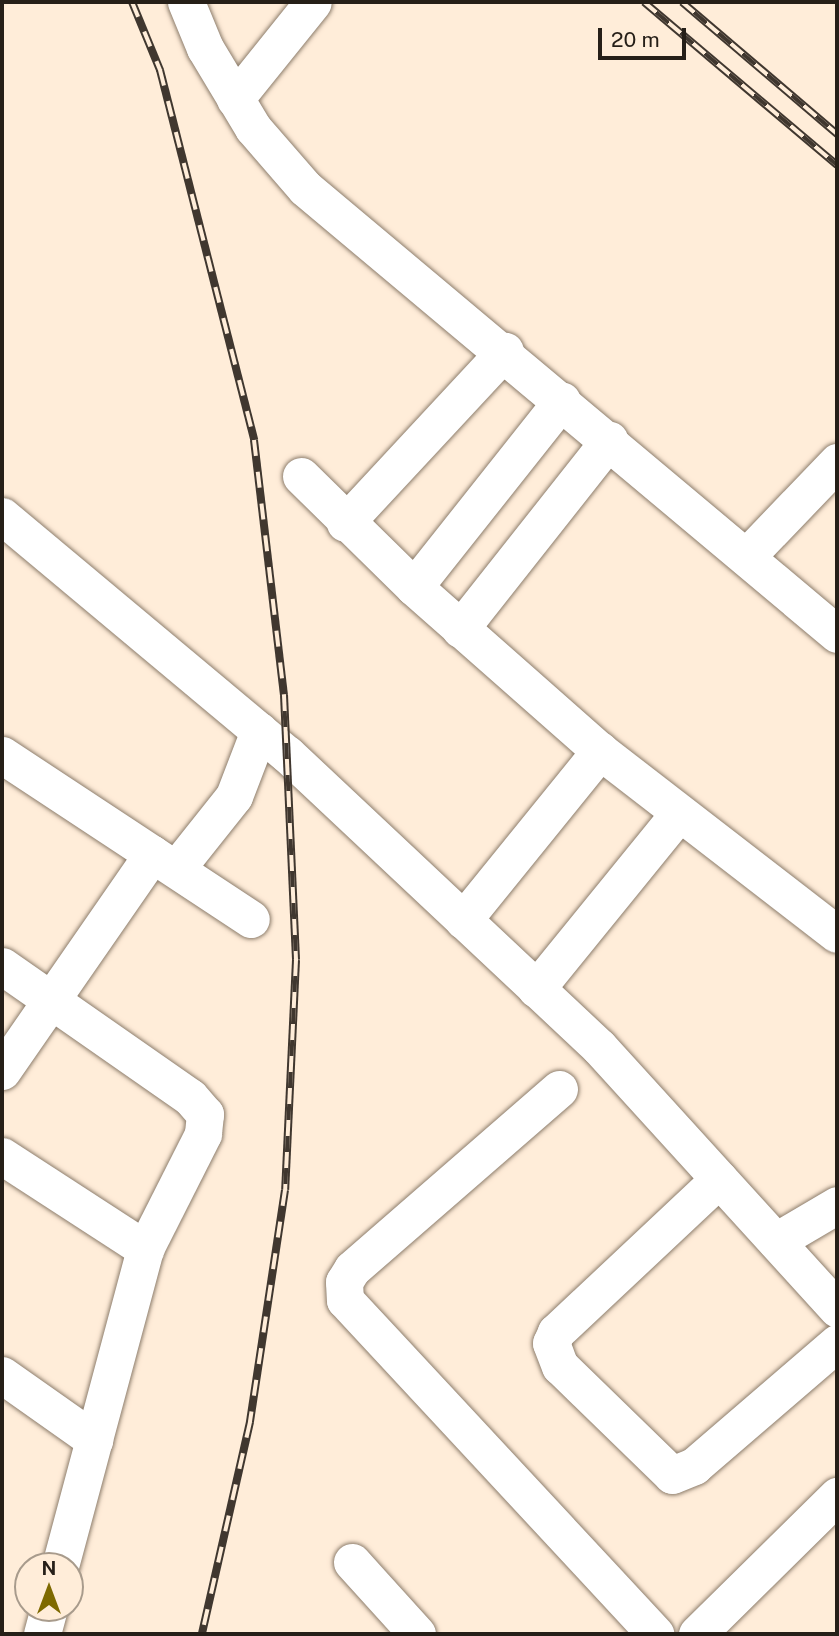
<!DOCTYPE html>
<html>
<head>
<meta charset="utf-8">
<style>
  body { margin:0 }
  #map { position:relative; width:839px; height:1636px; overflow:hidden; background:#ffedd9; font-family:"Public Sans",sans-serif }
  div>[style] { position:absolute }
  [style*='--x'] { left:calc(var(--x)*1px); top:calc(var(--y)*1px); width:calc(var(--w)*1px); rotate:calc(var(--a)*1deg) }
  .roads { filter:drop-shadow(0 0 2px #8d7d6c) drop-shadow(0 0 2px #8d7d6c) }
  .minor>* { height:37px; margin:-18.5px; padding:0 18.5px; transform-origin:18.5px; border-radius:18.5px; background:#fff }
  .rail>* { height:8px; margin-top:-4px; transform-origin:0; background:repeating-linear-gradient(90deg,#ffedd9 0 16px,#40372f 0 32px); box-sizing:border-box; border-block:2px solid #40372f }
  span { translate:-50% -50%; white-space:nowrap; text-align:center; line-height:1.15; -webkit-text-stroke:6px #ffedd9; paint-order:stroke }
  .frame { position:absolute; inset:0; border:4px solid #261f18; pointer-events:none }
  .north { position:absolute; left:14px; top:1552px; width:70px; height:70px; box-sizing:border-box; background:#ffedd9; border:2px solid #a89b8c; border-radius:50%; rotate:0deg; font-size:19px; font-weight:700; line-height:28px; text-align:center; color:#261f18 }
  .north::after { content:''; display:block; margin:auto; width:24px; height:32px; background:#7e6900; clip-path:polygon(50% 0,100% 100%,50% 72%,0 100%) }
  .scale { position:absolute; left:598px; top:28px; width:88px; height:32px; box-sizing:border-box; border:4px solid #261f18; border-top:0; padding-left:9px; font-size:21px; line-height:24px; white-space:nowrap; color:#261f18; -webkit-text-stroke:5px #ffedd9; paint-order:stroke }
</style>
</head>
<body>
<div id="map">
  <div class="roads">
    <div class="minor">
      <div style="--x:186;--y:2;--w:50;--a:67.6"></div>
      <div style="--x:205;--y:48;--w:93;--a:59"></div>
      <div style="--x:253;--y:128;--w:79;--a:49.1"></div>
      <div style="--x:305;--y:188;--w:694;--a:39.97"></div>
      <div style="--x:235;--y:99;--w:124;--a:-51.2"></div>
      <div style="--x:301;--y:476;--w:158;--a:44.5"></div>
      <div style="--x:414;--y:587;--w:248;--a:41.4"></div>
      <div style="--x:600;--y:751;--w:299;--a:37.7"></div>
      <div style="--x:2;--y:516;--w:371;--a:39.9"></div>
      <div style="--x:287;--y:754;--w:428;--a:43.2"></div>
      <div style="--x:599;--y:1047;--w:354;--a:47.7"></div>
      <div style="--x:345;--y:523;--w:235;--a:-47.1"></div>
      <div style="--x:746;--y:557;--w:132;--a:-46.2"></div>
      <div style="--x:414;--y:587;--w:238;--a:-51.6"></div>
      <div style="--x:460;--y:629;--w:241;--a:-51.7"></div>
      <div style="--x:2;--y:755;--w:298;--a:33.4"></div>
      <div style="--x:176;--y:869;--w:93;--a:-51.5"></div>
      <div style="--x:234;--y:796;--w:70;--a:-69"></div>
      <div style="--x:463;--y:920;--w:218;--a:-51"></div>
      <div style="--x:2;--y:966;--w:229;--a:34.9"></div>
      <div style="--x:190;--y:1097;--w:23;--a:49"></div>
      <div style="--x:205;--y:1114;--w:20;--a:96"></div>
      <div style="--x:203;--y:1134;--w:129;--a:116.8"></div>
      <div style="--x:145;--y:1249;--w:328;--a:105"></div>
      <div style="--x:536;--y:989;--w:225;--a:-50.9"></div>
      <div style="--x:2;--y:1071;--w:264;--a:-55.3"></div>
      <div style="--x:559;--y:1089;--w:274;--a:139"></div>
      <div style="--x:352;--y:1269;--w:15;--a:122"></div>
      <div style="--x:344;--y:1282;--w:18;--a:87"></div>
      <div style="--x:345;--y:1300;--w:456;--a:47.1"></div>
      <div style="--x:2;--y:1156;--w:171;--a:33"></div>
      <div style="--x:719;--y:1179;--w:224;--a:136.8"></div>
      <div style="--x:556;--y:1332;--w:12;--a:114"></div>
      <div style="--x:551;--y:1343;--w:25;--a:69"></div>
      <div style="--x:560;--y:1366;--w:156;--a:44.2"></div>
      <div style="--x:672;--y:1475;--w:24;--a:-22"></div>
      <div style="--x:694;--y:1466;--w:189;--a:-40.7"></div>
      <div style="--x:776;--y:1241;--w:71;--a:-30.5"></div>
      <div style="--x:2;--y:1375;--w:113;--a:35.2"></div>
      <div style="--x:352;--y:1562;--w:97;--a:47.9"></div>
      <div style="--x:42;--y:1634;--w:27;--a:-75"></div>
      <div style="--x:697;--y:1634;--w:197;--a:-44.6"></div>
    </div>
  </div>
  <div class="rail">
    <div style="--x:132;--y:2;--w:74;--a:67.6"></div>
    <div style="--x:160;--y:70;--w:382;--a:75.7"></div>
    <div style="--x:254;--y:440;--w:257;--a:83.3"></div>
    <div style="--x:284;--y:695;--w:265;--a:87.4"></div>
    <div style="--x:296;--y:960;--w:230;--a:92.7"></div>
    <div style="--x:285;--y:1190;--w:235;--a:98.6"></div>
    <div style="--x:250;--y:1422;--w:217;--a:102.8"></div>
    <div style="--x:644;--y:2;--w:253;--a:40.2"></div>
    <div style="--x:682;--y:2;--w:204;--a:40.4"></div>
  </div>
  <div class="frame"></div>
  <div class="north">N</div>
  <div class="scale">20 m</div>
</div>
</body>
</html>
